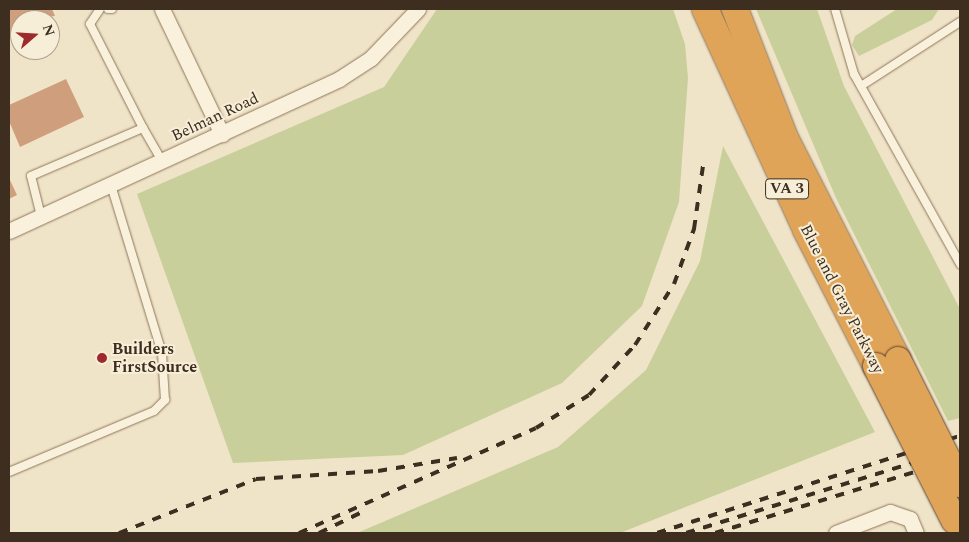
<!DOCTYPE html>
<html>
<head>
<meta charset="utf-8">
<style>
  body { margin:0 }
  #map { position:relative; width:969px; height:542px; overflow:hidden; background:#f0e4c8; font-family:Spectral,serif }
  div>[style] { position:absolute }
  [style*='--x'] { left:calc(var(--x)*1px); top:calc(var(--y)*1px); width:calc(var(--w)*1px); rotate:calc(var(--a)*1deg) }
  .green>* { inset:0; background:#c9cf9b }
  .building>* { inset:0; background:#cf9f7d }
  .roads { filter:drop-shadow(0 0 1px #8d765c) drop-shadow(0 0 1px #8d765c) }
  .lane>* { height:8px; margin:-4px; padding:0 4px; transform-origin:4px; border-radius:4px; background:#faf1dc }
  .street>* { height:15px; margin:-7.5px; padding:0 7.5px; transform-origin:7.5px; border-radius:7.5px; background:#faf1dc }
  .highway>* { height:26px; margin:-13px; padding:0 13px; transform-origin:13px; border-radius:13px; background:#e0a458 }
  .rail>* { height:4px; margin-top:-2px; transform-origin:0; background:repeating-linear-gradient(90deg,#3d2e20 0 9px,transparent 0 18px) }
  .bridges { filter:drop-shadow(0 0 1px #5b4430) drop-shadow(0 0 1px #5b4430) }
  .highway-bridge>* { height:26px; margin:-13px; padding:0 13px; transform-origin:13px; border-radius:13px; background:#e0a458 }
  .dots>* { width:14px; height:14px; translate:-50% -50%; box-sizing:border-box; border:2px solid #f7eed8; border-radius:50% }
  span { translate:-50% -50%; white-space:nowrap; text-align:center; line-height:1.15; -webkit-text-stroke:4px #f7eed8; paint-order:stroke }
  .shield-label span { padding:1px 4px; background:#f7eed8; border:1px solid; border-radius:4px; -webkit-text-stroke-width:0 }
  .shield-label { font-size:15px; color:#3d2e20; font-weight:700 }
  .street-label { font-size:16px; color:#3d2e20 }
  .poi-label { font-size:16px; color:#3d2e20; font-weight:700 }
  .left { translate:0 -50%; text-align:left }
  .frame { position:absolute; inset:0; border:10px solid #3d2e20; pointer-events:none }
  .north { position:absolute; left:10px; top:10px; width:50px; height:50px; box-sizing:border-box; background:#f7eed8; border:1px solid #ada18e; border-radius:50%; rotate:71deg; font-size:14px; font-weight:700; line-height:20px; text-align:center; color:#3d2e20 }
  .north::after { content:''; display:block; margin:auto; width:18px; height:22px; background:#9e2a2b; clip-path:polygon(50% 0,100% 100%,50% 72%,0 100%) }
</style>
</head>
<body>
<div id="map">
  <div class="green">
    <div style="clip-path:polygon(437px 9px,673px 9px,685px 44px,688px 78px,679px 202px,642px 306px,562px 383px,403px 455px,233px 463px,137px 194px,384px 87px)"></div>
    <div style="clip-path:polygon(756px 9px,817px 9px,844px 86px,960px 309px,960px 418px,948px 421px,836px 198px)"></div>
    <div style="clip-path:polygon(897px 9px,939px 9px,932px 20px,859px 56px,852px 45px,855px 36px)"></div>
    <div style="clip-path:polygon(723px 146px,875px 432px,620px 533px,357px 533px,558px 447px,646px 370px,700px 261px)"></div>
  </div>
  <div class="building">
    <div style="clip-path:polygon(9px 9px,52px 9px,55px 16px,20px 20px,20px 31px,9px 36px)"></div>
    <div style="clip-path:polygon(66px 79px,84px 117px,20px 147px,9px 121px,9px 105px)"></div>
    <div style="clip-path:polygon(9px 178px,17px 195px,9px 199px)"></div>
  </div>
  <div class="roads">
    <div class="lane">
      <div style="--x:100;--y:9;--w:18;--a:124"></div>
      <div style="--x:90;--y:24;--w:117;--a:63"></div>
      <div style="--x:108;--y:9;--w:4;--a:0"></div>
      <div style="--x:835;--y:9;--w:68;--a:73.7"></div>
      <div style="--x:854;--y:74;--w:218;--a:60.8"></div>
      <div style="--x:861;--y:86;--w:118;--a:-32.9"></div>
      <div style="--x:41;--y:216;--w:41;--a:-104"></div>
      <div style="--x:31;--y:176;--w:122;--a:-23.2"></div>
      <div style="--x:143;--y:128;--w:38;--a:60"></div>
      <div style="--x:9;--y:472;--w:157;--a:-22.8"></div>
      <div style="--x:154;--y:411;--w:16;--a:-45"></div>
      <div style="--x:165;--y:400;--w:47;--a:-93.7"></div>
      <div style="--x:162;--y:353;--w:176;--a:-106.9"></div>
    </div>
    <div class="street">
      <div style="--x:162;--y:9;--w:139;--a:64.4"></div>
      <div style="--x:9;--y:231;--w:363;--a:-24.7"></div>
      <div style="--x:339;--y:79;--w:38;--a:-33"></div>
      <div style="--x:371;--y:58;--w:68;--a:-46.2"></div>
      <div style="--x:836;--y:533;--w:58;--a:-21.3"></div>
      <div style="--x:890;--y:512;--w:21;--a:19"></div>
      <div style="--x:910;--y:519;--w:15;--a:67"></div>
    </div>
    <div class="highway">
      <div style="--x:705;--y:9;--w:243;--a:65.4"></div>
      <div style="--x:806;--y:230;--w:153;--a:62.8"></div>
      <div style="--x:735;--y:9;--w:138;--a:68.8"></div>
      <div style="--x:785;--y:138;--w:249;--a:63"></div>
    </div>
  </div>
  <div class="rail">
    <div style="--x:119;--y:533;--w:147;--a:-21.5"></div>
    <div style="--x:256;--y:479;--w:122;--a:-3.8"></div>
    <div style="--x:378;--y:471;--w:80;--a:-9.3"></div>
    <div style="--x:299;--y:533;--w:259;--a:-23.9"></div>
    <div style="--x:536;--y:428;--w:62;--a:-31.9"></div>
    <div style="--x:589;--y:395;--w:68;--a:-47.4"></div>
    <div style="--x:635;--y:345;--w:72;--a:-57.4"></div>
    <div style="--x:674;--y:284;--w:59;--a:-70"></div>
    <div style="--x:694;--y:229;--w:64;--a:-81.9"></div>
    <div style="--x:319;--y:533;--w:46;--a:-26"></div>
    <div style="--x:657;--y:533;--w:318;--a:-17.8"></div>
    <div style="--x:686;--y:533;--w:287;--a:-17.2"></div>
    <div style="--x:715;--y:533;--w:256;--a:-17"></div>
  </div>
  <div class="bridges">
    <div class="highway-bridge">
      <div style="--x:898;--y:360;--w:139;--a:63.4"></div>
      <div style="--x:876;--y:366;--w:173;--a:63.1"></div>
    </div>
  </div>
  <div class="dots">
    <div style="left:102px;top:358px;background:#9e2a2b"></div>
  </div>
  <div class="shield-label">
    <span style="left:787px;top:189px">VA 3</span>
  </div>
  <div class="street-label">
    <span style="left:215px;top:117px;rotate:-25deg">Belman Road</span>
    <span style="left:842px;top:299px;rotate:63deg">Blue and Gray Parkway</span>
  </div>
  <div class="poi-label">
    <span class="left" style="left:112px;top:358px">Builders<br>FirstSource</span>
  </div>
  <div class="frame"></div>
  <div class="north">N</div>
</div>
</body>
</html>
